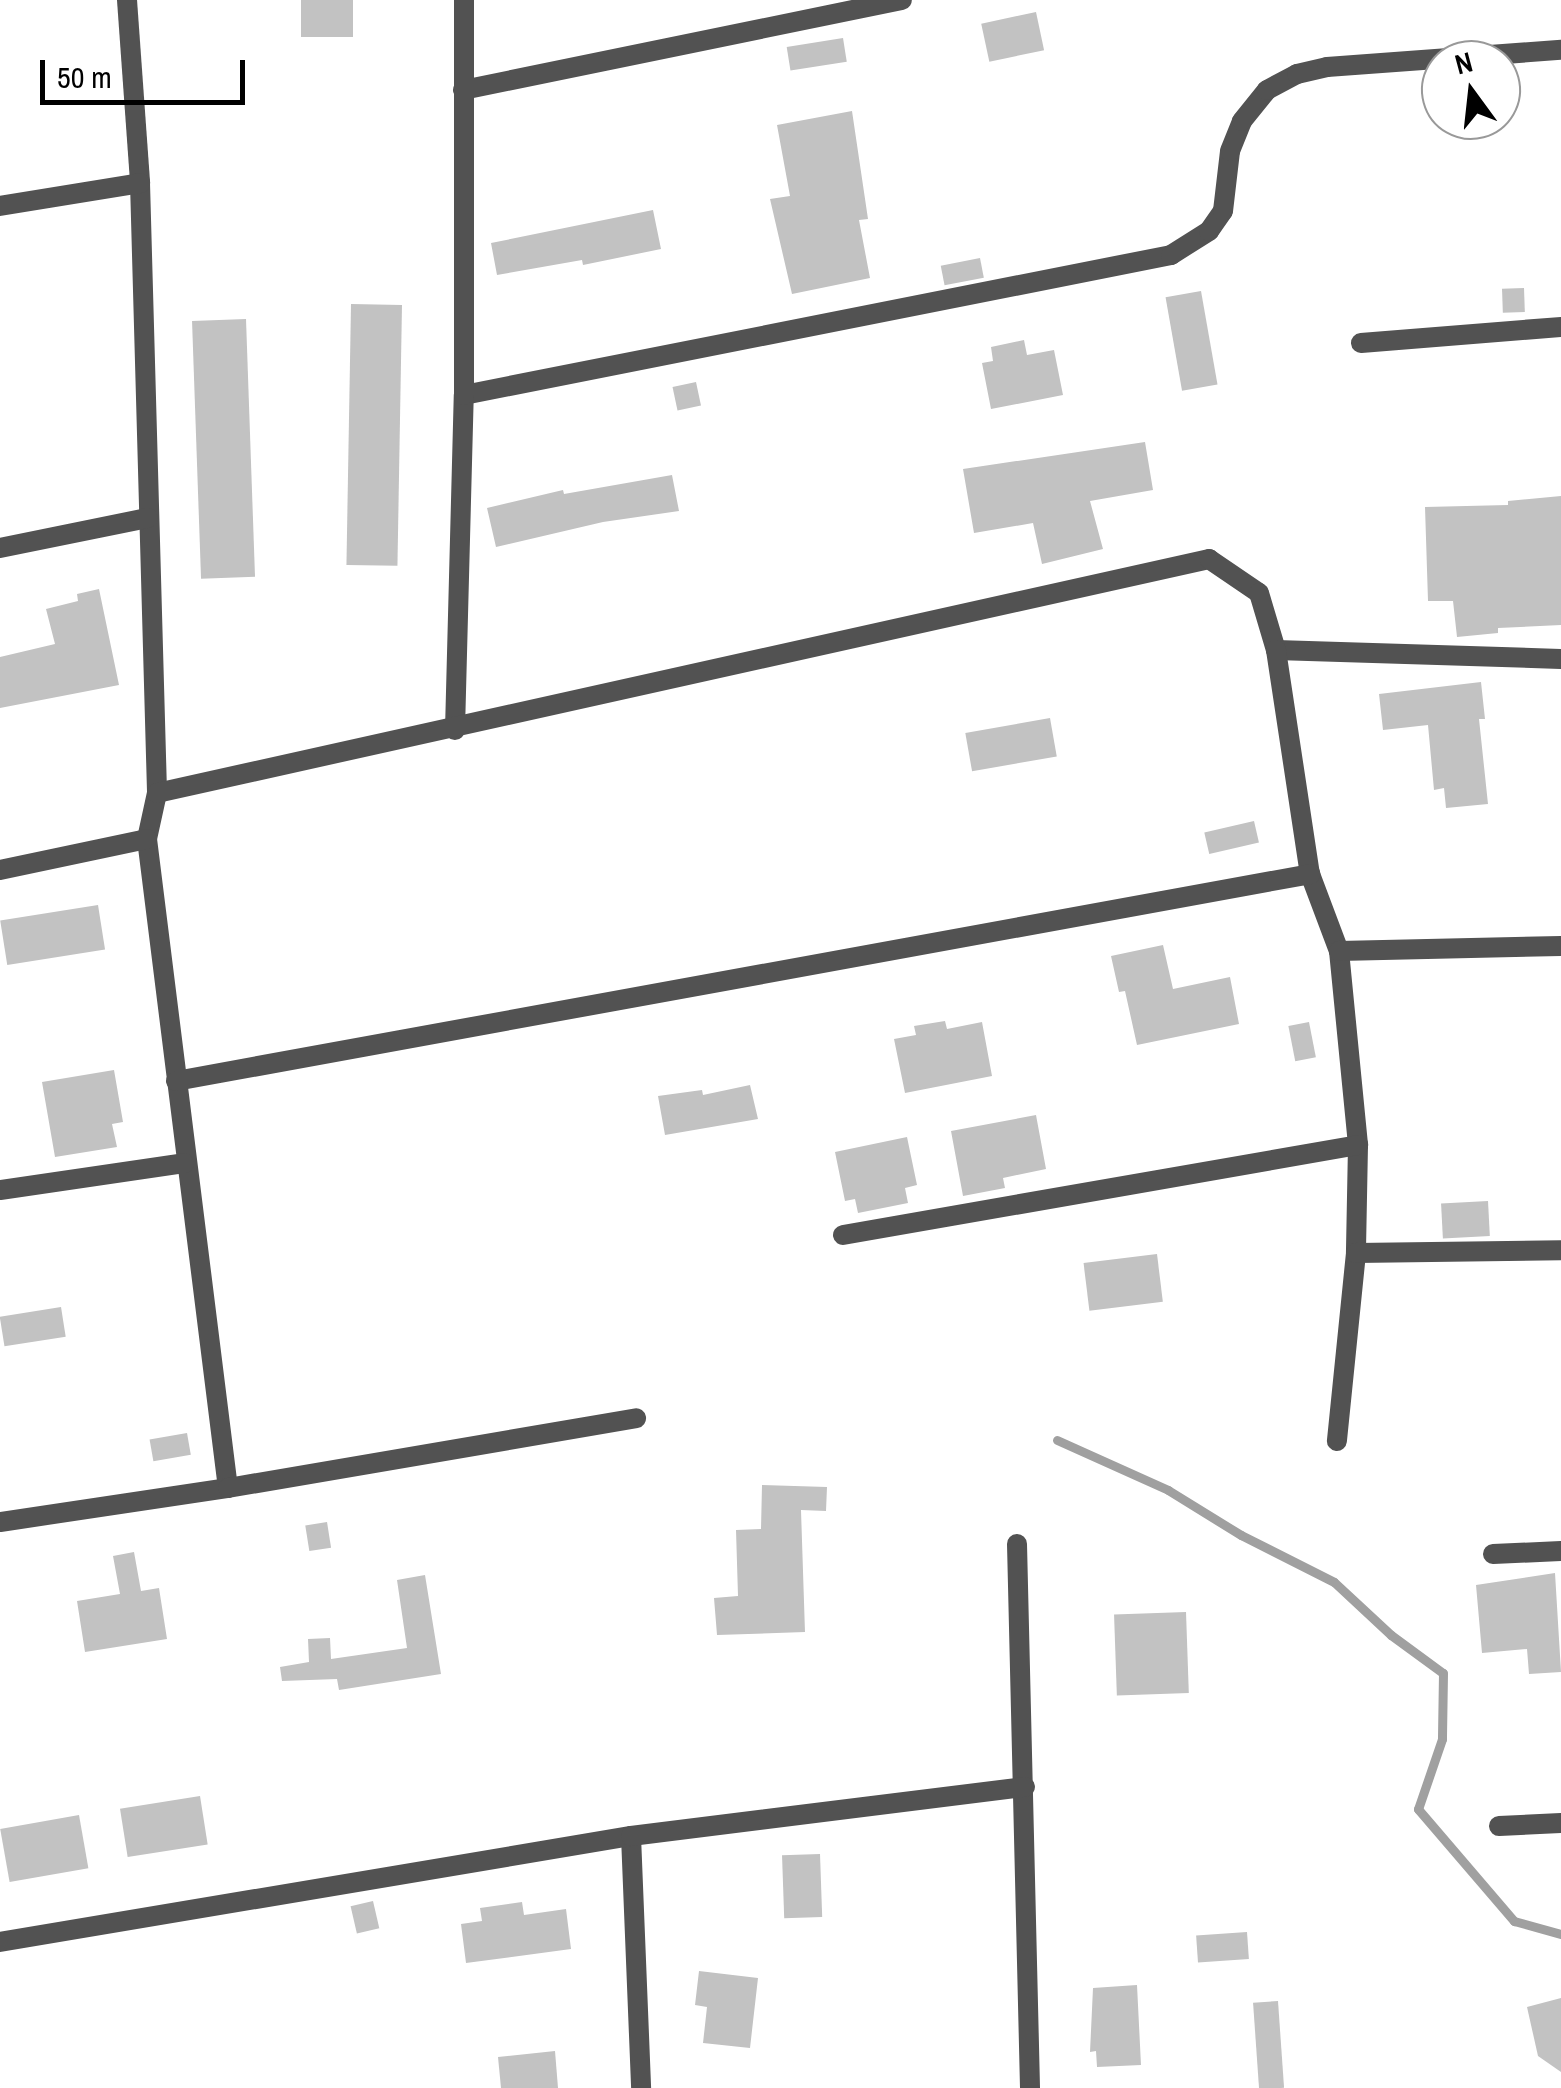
<!DOCTYPE html>
<html>
<head>
<meta charset="utf-8">
<style>
  body { margin:0 }
  #map { position:relative; width:1561px; height:2088px; overflow:hidden; background:#fff; font-family:"Archivo Narrow",sans-serif }
  div>[style] { position:absolute }
  [style*='--x'] { left:calc(var(--x)*1px); top:calc(var(--y)*1px); width:calc(var(--w)*1px); rotate:calc(var(--a)*1deg) }
  .stream>* { height:9px; margin:-4.5px; padding:0 4.5px; transform-origin:4.5px; border-radius:4.5px; background:#a0a0a0 }
  .building>* { inset:0; background:#c2c2c2; transform-origin:0 0 }
  .street>* { height:20px; margin:-10px; padding:0 10px; transform-origin:10px; border-radius:10px; background:#525252 }
  span { translate:-50% -50%; white-space:nowrap; text-align:center; line-height:1.15; -webkit-text-stroke:10px #fff; paint-order:stroke }
  .north { position:absolute; left:1421px; top:40px; width:100px; height:100px; box-sizing:border-box; background:#fff; border:2px solid #999; border-radius:50%; rotate:345deg; font-size:28px; font-weight:700; line-height:40px; text-align:center; color:#000 }
  .north::after { content:''; display:block; margin:auto; width:35px; height:45px; background:#000; clip-path:polygon(50% 0,100% 100%,50% 72%,0 100%) }
  .scale { position:absolute; left:40px; top:60px; width:205px; height:45px; box-sizing:border-box; border:5px solid #000; border-top:0; padding-left:12px; font-size:30px; line-height:35px; white-space:nowrap; color:#000; -webkit-text-stroke:8px #fff; paint-order:stroke }
</style>
</head>
<body>
<div id="map">
  <div class="stream">
    <div style="--x:1057;--y:1440;--w:122;--a:24.2"></div>
    <div style="--x:1168;--y:1490;--w:86;--a:31.7"></div>
    <div style="--x:1241;--y:1535;--w:104;--a:26.8"></div>
    <div style="--x:1334;--y:1582;--w:78;--a:42.9"></div>
    <div style="--x:1391;--y:1635;--w:64;--a:36.2"></div>
    <div style="--x:1443;--y:1673;--w:66;--a:90.9"></div>
    <div style="--x:1442;--y:1739;--w:74;--a:108.9"></div>
    <div style="--x:1418;--y:1809;--w:148;--a:49.4"></div>
    <div style="--x:1514;--y:1921;--w:49;--a:15.5"></div>
  </div>
  <div class="building">
    <div style="left:301px;top:0;width:52px;height:37px"></div>
    <div style="left:1036px;top:12px;width:39px;height:56px;rotate:78deg"></div>
    <div style="left:843px;top:38px;width:24px;height:57px;rotate:81deg"></div>
    <div style="clip-path:polygon(852px 111px,868px 219px,859px 220px,870px 278px,792px 294px,770px 199px,790px 196px,777px 125px)"></div>
    <div style="clip-path:polygon(653px 210px,661px 249px,583px 265px,582px 260px,497px 275px,491px 243px)"></div>
    <div style="left:980px;top:258px;width:20px;height:40px;rotate:79deg"></div>
    <div style="left:1524px;top:288px;width:24px;height:22px;rotate:88deg"></div>
    <div style="left:1201px;top:291px;width:95px;height:36px;rotate:80deg"></div>
    <div style="left:351px;top:304px;width:51px;height:261px;rotate:1deg"></div>
    <div style="left:246px;top:319px;width:258px;height:54px;rotate:88deg"></div>
    <div style="clip-path:polygon(1024px 340px,1027px 355px,1054px 350px,1063px 395px,991px 409px,982px 363px,993px 361px,991px 347px)"></div>
    <div style="left:696px;top:382px;width:24px;height:24px;rotate:78deg"></div>
    <div style="clip-path:polygon(1145px 442px,1153px 490px,1090px 501px,1103px 549px,1042px 564px,1033px 523px,974px 533px,963px 469px)"></div>
    <div style="clip-path:polygon(672px 475px,679px 511px,603px 522px,496px 547px,487px 508px,563px 490px,564px 494px)"></div>
    <div style="clip-path:polygon(1561px 496px,1561px 625px,1498px 628px,1498px 633px,1457px 637px,1453px 601px,1428px 601px,1425px 507px,1508px 505px,1508px 501px)"></div>
    <div style="clip-path:polygon(99px 589px,119px 685px,0 708px,0 657px,55px 644px,46px 609px,78px 601px,77px 594px)"></div>
    <div style="clip-path:polygon(1481px 682px,1485px 719px,1479px 719px,1488px 804px,1446px 808px,1444px 788px,1434px 790px,1428px 725px,1383px 730px,1379px 694px)"></div>
    <div style="left:1050px;top:718px;width:39px;height:86px;rotate:80deg"></div>
    <div style="left:1254px;top:821px;width:22px;height:51px;rotate:77deg"></div>
    <div style="left:98px;top:905px;width:45px;height:99px;rotate:81deg"></div>
    <div style="clip-path:polygon(1163px 945px,1173px 989px,1230px 977px,1239px 1024px,1137px 1045px,1125px 991px,1119px 992px,1111px 956px)"></div>
    <div style="clip-path:polygon(945px 1021px,947px 1029px,982px 1022px,992px 1076px,905px 1093px,894px 1039px,916px 1035px,914px 1026px)"></div>
    <div style="left:1309px;top:1022px;width:36px;height:21px;rotate:79deg"></div>
    <div style="clip-path:polygon(114px 1070px,123px 1122px,112px 1124px,117px 1147px,55px 1157px,42px 1082px)"></div>
    <div style="clip-path:polygon(750px 1085px,758px 1119px,665px 1135px,658px 1096px,702px 1090px,703px 1095px)"></div>
    <div style="clip-path:polygon(1036px 1115px,1046px 1169px,1003px 1178px,1005px 1188px,963px 1196px,951px 1131px)"></div>
    <div style="clip-path:polygon(907px 1137px,917px 1185px,905px 1188px,908px 1203px,858px 1213px,855px 1199px,845px 1201px,835px 1152px)"></div>
    <div style="left:1488px;top:1201px;width:35px;height:47px;rotate:87deg"></div>
    <div style="left:1157px;top:1254px;width:48px;height:74px;rotate:83deg"></div>
    <div style="left:61px;top:1307px;width:30px;height:62px;rotate:81deg"></div>
    <div style="left:187px;top:1433px;width:22px;height:38px;rotate:80deg"></div>
    <div style="clip-path:polygon(762px 1485px,827px 1487px,826px 1511px,801px 1510px,805px 1632px,717px 1635px,714px 1598px,738px 1596px,736px 1530px,761px 1529px)"></div>
    <div style="left:327px;top:1522px;width:26px;height:22px;rotate:81deg"></div>
    <div style="clip-path:polygon(134px 1552px,141px 1591px,159px 1588px,167px 1639px,85px 1652px,77px 1601px,120px 1594px,113px 1556px)"></div>
    <div style="clip-path:polygon(1555px 1573px,1561px 1672px,1529px 1674px,1527px 1649px,1482px 1653px,1476px 1585px)"></div>
    <div style="clip-path:polygon(425px 1575px,441px 1674px,339px 1690px,337px 1679px,282px 1681px,280px 1667px,309px 1662px,308px 1639px,330px 1638px,331px 1659px,407px 1648px,397px 1580px)"></div>
    <div style="left:1186px;top:1612px;width:81px;height:72px;rotate:88deg"></div>
    <div style="left:200px;top:1796px;width:49px;height:81px;rotate:81deg"></div>
    <div style="left:79px;top:1815px;width:54px;height:80px;rotate:80deg"></div>
    <div style="left:820px;top:1854px;width:63px;height:38px;rotate:88deg"></div>
    <div style="left:373px;top:1901px;width:28px;height:23px;rotate:77deg"></div>
    <div style="clip-path:polygon(522px 1902px,524px 1915px,566px 1909px,571px 1949px,466px 1963px,461px 1924px,482px 1921px,480px 1908px)"></div>
    <div style="left:1247px;top:1932px;width:27px;height:51px;rotate:86deg"></div>
    <div style="clip-path:polygon(699px 1971px,758px 1978px,750px 2048px,703px 2043px,707px 2007px,695px 2005px)"></div>
    <div style="clip-path:polygon(1137px 1985px,1141px 2065px,1097px 2067px,1096px 2051px,1090px 2052px,1093px 1988px)"></div>
    <div style="clip-path:polygon(1561px 1998px,1561px 2072px,1538px 2056px,1527px 2007px)"></div>
    <div style="left:1278px;top:2001px;width:87px;height:25px;rotate:86deg"></div>
    <div style="clip-path:polygon(555px 2051px,558px 2088px,501px 2088px,498px 2057px)"></div>
  </div>
  <div class="street">
    <div style="--x:127;--y:0;--w:183;--a:85.9"></div>
    <div style="--x:140;--y:183;--w:610;--a:88.4"></div>
    <div style="--x:157;--y:793;--w:47;--a:102.3"></div>
    <div style="--x:147;--y:839;--w:654;--a:82.89"></div>
    <div style="--x:463;--y:90;--w:448;--a:-11.6"></div>
    <div style="--x:0;--y:206;--w:142;--a:-9.3"></div>
    <div style="--x:1361;--y:343;--w:201;--a:-4.6"></div>
    <div style="--x:464;--y:395;--w:721;--a:-11.2"></div>
    <div style="--x:1171;--y:255;--w:45;--a:-32.3"></div>
    <div style="--x:1209;--y:231;--w:24;--a:-55"></div>
    <div style="--x:1223;--y:211;--w:60;--a:-83.3"></div>
    <div style="--x:1230;--y:151;--w:32;--a:-68"></div>
    <div style="--x:1242;--y:121;--w:40;--a:-51"></div>
    <div style="--x:1267;--y:90;--w:34;--a:-28"></div>
    <div style="--x:1297;--y:74;--w:31;--a:-13"></div>
    <div style="--x:1327;--y:67;--w:235;--a:-4.2"></div>
    <div style="--x:0;--y:548;--w:151;--a:-11.5"></div>
    <div style="--x:1276;--y:650;--w:285;--a:1.8"></div>
    <div style="--x:455;--y:730;--w:335;--a:-88.5"></div>
    <div style="--x:464;--y:395;--w:395;--a:-90"></div>
    <div style="--x:157;--y:793;--w:1078;--a:-12.54"></div>
    <div style="--x:1209;--y:559;--w:60;--a:34.2"></div>
    <div style="--x:1259;--y:593;--w:59;--a:73.4"></div>
    <div style="--x:1276;--y:650;--w:227;--a:81.4"></div>
    <div style="--x:1310;--y:874;--w:82;--a:69.4"></div>
    <div style="--x:1339;--y:951;--w:195;--a:84.4"></div>
    <div style="--x:1358;--y:1145;--w:108;--a:91.1"></div>
    <div style="--x:1356;--y:1253;--w:189;--a:95.8"></div>
    <div style="--x:0;--y:870;--w:150;--a:-11.9"></div>
    <div style="--x:1339;--y:951;--w:222;--a:-1.3"></div>
    <div style="--x:176;--y:1081;--w:1153;--a:-10.34"></div>
    <div style="--x:0;--y:1190;--w:186;--a:-8.3"></div>
    <div style="--x:843;--y:1235;--w:523;--a:-9.91"></div>
    <div style="--x:1356;--y:1253;--w:205;--a:-0.8"></div>
    <div style="--x:0;--y:1522;--w:231;--a:-8.5"></div>
    <div style="--x:228;--y:1488;--w:414;--a:-9.7"></div>
    <div style="--x:1017;--y:1544;--w:544;--a:88.63"></div>
    <div style="--x:1493;--y:1554;--w:68;--a:-2.5"></div>
    <div style="--x:1499;--y:1826;--w:62;--a:-2.8"></div>
    <div style="--x:631;--y:1836;--w:252;--a:87.7"></div>
    <div style="--x:0;--y:1942;--w:640;--a:-9.54"></div>
    <div style="--x:631;--y:1836;--w:397;--a:-7.1"></div>
  </div>
  <div class="north">N</div>
  <div class="scale">50 m</div>
</div>
</body>
</html>
